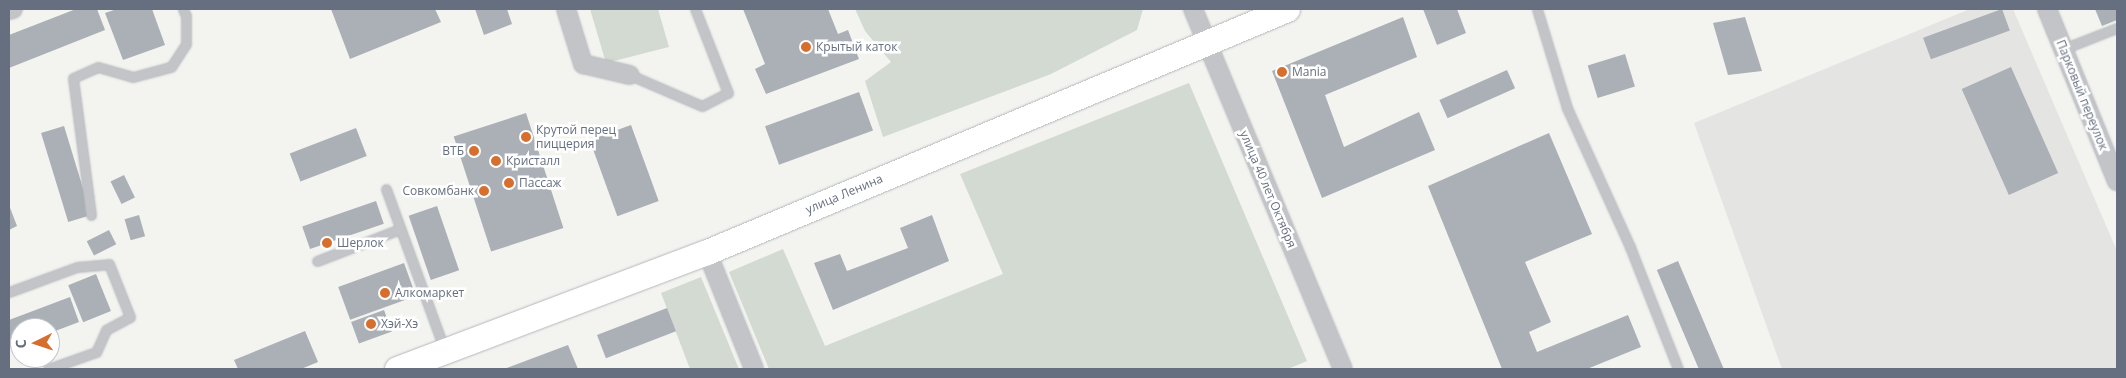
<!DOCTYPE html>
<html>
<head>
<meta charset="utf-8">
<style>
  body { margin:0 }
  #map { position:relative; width:2126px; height:378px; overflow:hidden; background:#f3f4f0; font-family:"Open Sans",sans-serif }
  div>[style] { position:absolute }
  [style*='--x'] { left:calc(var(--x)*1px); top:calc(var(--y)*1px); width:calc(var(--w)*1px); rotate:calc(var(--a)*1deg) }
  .built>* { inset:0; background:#e4e4e3 }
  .green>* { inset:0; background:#d3dad1 }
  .building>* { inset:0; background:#abafb6; transform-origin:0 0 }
  .roads { filter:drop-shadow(0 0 1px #b4b7bc) drop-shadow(0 0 1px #b4b7bc) }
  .lane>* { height:9px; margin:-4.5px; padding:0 4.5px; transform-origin:4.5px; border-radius:4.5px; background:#c2c4c8 }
  .street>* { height:18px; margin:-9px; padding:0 9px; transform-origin:9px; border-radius:9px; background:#c2c4c8 }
  .secondary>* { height:25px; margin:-12.5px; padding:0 12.5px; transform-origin:12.5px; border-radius:12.5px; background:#fff }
  .dots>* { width:14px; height:14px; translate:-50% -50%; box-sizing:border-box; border:2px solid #fff; border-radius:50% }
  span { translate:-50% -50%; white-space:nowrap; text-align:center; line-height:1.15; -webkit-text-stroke:5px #fff; paint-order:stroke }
  .poi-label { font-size:12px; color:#656f7f }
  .left { translate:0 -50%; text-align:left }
  .right { translate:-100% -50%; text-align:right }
  .street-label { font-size:12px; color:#656f7f }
  .frame { position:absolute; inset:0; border:10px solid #656f7f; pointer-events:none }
  .north { position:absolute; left:10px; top:318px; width:50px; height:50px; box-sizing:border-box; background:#fff; border:1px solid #c1c5cc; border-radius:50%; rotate:266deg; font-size:14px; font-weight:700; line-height:20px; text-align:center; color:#656f7f }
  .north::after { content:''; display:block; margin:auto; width:18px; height:22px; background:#d66f2e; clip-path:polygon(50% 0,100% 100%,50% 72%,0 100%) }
</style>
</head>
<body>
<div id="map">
  <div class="built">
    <div style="clip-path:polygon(1970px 9px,2013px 9px,2117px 251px,2117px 369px,1782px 369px,1694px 123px)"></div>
  </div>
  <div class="green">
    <div style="clip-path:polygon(590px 9px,658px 9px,669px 47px,606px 63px)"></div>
    <div style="clip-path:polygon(855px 9px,1143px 9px,1137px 30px,1051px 74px,883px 137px,865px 81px,891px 62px,865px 31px)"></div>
    <div style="clip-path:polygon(1189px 83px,1307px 361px,1288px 369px,769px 369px,729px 272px,783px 249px,825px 346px,1003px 274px,960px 174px)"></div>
    <div style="clip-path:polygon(701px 277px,739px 369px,690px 369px,661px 293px)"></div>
  </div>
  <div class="building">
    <div style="clip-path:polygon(76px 9px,97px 9px,105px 30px,9px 68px,9px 35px)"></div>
    <div style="clip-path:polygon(117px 9px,152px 9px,165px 45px,123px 60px,105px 13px)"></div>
    <div style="clip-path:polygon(331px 9px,435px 9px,441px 22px,350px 59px)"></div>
    <div style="clip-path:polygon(475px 9px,507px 9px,512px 24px,484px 35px)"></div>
    <div style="clip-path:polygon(743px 9px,828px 9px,838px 34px,848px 30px,859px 59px,766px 94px,755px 69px,765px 64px)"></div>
    <div style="clip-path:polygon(1423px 9px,1457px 9px,1466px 33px,1437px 45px)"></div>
    <div style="left:2002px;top:9px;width:23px;height:84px;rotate:70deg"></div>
    <div style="clip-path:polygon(2095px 9px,2117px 9px,2117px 20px,2102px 26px)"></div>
    <div style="clip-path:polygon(1403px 17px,1417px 57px,1325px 95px,1344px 147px,1419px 112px,1435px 150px,1322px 198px,1272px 71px)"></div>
    <div style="clip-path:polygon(1745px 17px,1762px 71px,1728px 75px,1713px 23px)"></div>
    <div style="left:1625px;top:54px;width:34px;height:39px;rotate:73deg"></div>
    <div style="left:2011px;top:67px;width:116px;height:54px;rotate:66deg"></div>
    <div style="left:1507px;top:70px;width:20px;height:74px;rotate:66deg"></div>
    <div style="left:859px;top:92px;width:41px;height:100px;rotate:70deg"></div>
    <div style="left:526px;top:113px;width:121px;height:76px;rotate:72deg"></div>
    <div style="left:631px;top:125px;width:81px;height:44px;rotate:70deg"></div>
    <div style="left:64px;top:126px;width:93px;height:24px;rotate:73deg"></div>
    <div style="left:356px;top:128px;width:30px;height:71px;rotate:69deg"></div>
    <div style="clip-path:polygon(1549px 133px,1592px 234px,1525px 262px,1551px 322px,1529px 332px,1537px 352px,1628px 315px,1641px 347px,1587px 369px,1502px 369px,1428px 186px)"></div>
    <div style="left:124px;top:175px;width:25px;height:15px;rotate:64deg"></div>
    <div style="left:376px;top:201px;width:24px;height:78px;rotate:71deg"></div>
    <div style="clip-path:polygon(9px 205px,17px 226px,9px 230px)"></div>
    <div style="left:437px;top:206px;width:68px;height:30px;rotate:71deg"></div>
    <div style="left:139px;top:215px;width:22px;height:15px;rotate:74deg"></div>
    <div style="clip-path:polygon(932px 215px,949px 261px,833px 310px,814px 263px,840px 254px,847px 271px,908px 248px,900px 228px)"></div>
    <div style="left:109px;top:230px;width:16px;height:25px;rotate:63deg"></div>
    <div style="left:1678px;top:261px;width:117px;height:23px;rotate:67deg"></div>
    <div style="left:404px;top:263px;width:35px;height:70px;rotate:70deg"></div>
    <div style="left:96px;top:274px;width:40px;height:30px;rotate:68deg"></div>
    <div style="clip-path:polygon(70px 297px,79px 322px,50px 333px,50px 328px,20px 328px,20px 344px,9px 348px,9px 320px)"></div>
    <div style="left:667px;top:308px;width:25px;height:75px;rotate:69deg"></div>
    <div style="left:384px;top:310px;width:23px;height:35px;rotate:70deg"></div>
    <div style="clip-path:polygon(305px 331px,318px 362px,301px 369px,238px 369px,234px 360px)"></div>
    <div style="clip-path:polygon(568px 345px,578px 369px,504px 369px)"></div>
  </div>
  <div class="roads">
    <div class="lane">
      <div style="--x:1537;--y:9;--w:103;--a:73.1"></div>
      <div style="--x:1567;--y:108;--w:153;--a:65.6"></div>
      <div style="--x:1630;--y:247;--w:131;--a:68.5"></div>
      <div style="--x:2063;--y:49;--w:58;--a:-21.3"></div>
      <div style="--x:630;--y:75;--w:78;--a:23.3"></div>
      <div style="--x:702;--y:106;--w:29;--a:-27"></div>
      <div style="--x:728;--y:93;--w:90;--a:-111.4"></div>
      <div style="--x:386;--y:189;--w:172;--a:70"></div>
      <div style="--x:91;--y:215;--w:138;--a:-97.5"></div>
      <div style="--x:73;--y:78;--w:27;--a:-24"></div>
      <div style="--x:98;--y:67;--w:36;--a:16"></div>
      <div style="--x:133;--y:77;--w:39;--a:-15"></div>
      <div style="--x:171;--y:67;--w:27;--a:-57"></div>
      <div style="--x:186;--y:44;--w:28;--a:-90"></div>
      <div style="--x:186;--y:16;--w:8;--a:-113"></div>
      <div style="--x:317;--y:261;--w:89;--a:-21.1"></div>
      <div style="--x:9;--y:292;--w:72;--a:-20.2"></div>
      <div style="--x:77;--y:267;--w:32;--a:-5"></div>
      <div style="--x:109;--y:264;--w:57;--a:68.4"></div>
      <div style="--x:130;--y:317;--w:27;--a:152"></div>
      <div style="--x:106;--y:330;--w:24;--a:114"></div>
      <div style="--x:96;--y:352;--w:51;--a:160.5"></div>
    </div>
    <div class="street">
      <div style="--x:566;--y:9;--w:58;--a:72.8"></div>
      <div style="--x:583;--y:64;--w:48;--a:13.2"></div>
      <div style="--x:1193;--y:9;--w:390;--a:67.4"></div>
      <div style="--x:2047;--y:9;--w:186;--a:67.9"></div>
      <div style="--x:9;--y:10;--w:4;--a:-14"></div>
      <div style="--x:707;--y:252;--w:126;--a:68.1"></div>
    </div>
    <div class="secondary">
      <div style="--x:397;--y:369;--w:331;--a:-20.7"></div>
      <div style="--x:707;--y:252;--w:629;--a:-22.73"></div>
    </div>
  </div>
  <div class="dots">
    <div style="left:806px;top:47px;background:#d66f2e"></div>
    <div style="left:1282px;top:72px;background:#d66f2e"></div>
    <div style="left:526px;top:137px;background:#d66f2e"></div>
    <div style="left:474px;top:151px;background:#d66f2e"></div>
    <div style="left:496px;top:161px;background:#d66f2e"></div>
    <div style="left:509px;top:183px;background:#d66f2e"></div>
    <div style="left:484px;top:191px;background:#d66f2e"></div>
    <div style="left:327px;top:243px;background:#d66f2e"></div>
    <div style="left:385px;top:293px;background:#d66f2e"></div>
    <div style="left:371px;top:324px;background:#d66f2e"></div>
  </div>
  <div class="poi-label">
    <span class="left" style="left:816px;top:47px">Крытый каток</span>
    <span class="left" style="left:1292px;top:72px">Mania</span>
    <span class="left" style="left:536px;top:137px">Крутой перец<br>пиццерия</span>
    <span class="right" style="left:464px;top:151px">ВТБ</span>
    <span class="left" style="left:506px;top:161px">Кристалл</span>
    <span class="left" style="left:519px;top:183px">Пассаж</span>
    <span class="right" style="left:474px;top:191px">Совкомбанк</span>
    <span class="left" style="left:337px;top:243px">Шерлок</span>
    <span class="left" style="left:395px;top:293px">Алкомаркет</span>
    <span class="left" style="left:381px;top:324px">Хэй-Хэ</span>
  </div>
  <div class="street-label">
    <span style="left:2082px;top:95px;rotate:68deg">Парковый переулок</span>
    <span style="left:1268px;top:189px;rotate:67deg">улица 40 лет Октября</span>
    <span style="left:844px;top:194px;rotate:-23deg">улица Ленина</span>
  </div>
  <div class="frame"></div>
  <div class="north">С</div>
</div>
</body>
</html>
